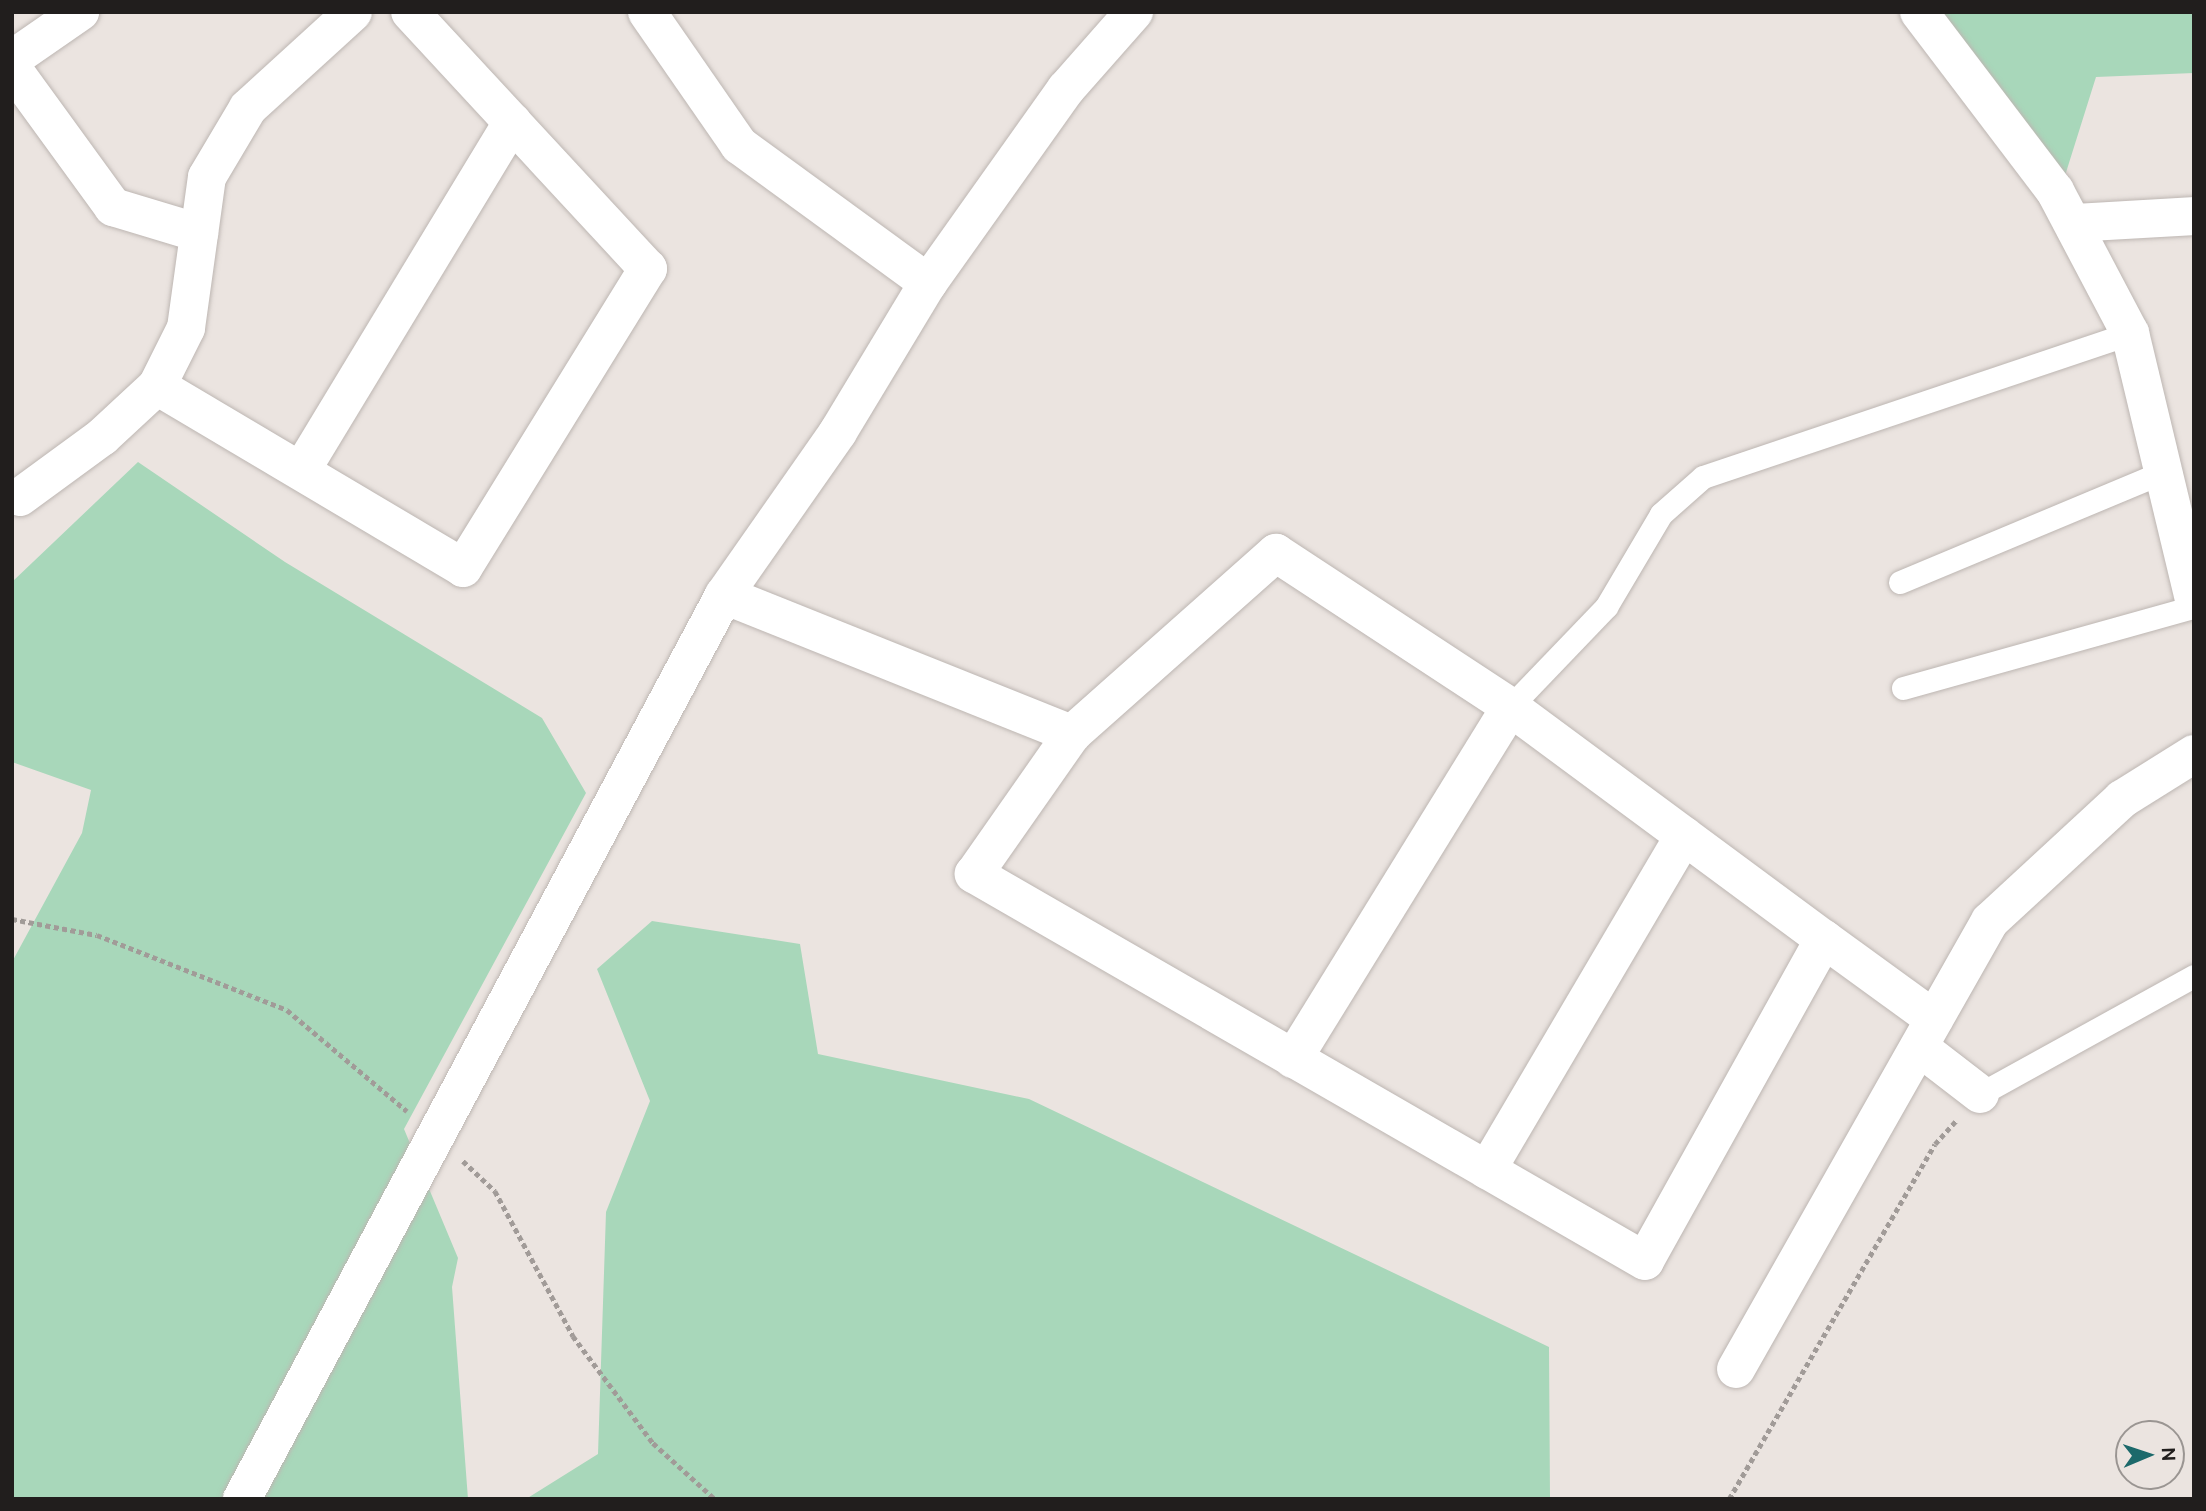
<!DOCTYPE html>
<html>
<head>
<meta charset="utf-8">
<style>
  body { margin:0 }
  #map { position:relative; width:2206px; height:1511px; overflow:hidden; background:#ebe4e0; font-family:Ubuntu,sans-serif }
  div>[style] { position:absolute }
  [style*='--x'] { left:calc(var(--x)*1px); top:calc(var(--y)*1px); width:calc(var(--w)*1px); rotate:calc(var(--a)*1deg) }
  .green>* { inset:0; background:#a8d7ba }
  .path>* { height:4.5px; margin-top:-2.25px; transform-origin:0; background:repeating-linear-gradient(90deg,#a19b98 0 5px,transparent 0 8.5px) }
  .roads { filter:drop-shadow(0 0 2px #bdb6b2) drop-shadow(0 0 2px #bdb6b2) }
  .service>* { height:23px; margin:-11.5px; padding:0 11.5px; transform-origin:11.5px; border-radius:11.5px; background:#fff }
  .minor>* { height:38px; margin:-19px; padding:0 19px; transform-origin:19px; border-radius:19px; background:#fff }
  .tertiary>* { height:38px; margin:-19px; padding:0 19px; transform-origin:19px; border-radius:19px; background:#fff }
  span { translate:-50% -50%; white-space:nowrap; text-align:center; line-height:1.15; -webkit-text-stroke:7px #ebe4e0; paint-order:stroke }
  .frame { position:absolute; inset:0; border:14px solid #211e1d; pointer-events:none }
  .north { position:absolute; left:2115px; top:1420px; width:70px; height:70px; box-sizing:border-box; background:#ebe4e0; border:2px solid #9a9592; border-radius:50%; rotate:88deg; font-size:19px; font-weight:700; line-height:28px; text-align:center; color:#211e1d }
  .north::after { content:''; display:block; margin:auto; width:24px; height:32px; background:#1c696b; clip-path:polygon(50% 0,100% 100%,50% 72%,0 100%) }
</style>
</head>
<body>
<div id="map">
  <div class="green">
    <div style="clip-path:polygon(1942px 12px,2194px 12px,2194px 73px,2096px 77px,2063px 182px)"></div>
    <div style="clip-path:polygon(138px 462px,285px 562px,542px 718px,586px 793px,404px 1129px,458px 1258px,452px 1287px,468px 1499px,12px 1499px,12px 962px,82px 833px,91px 790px,12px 762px,12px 582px)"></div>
    <div style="clip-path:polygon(652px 921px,800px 944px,818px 1054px,1029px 1099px,1549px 1347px,1550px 1499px,526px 1499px,598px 1454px,606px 1212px,650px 1101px,597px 969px)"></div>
  </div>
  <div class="path">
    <div style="--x:12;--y:919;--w:86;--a:10.7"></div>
    <div style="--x:97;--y:935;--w:204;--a:21.5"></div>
    <div style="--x:287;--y:1010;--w:157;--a:40.1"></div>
    <div style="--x:463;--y:1161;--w:44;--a:43.2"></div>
    <div style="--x:495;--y:1191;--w:165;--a:61.7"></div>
    <div style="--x:573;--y:1336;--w:134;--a:53.2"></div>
    <div style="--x:653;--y:1443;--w:84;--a:42.1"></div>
    <div style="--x:1729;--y:1499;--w:410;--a:-59.9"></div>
    <div style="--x:1935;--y:1144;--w:31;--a:-48"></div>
  </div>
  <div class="roads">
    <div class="service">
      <div style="--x:1900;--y:582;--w:285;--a:-22.7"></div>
      <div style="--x:1903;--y:688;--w:302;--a:-15.6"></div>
      <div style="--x:1510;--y:707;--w:139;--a:-46.2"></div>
      <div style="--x:1606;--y:607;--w:108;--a:-59.4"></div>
      <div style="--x:1661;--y:514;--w:56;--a:-41.4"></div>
      <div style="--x:1703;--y:477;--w:451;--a:-18.6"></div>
      <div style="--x:1980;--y:1094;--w:244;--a:-28.9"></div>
    </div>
    <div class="minor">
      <div style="--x:647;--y:12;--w:162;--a:55.3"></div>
      <div style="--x:739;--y:145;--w:234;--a:36.1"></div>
      <div style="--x:12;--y:59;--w:83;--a:-34.7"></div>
      <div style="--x:12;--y:68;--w:172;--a:54"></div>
      <div style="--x:113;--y:207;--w:90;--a:16.8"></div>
      <div style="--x:2073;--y:223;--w:121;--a:-3.3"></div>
      <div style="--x:157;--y:386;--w:356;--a:30.7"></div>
      <div style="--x:463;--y:568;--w:352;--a:-58.3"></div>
      <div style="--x:648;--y:269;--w:350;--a:-132.8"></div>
      <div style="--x:301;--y:471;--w:408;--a:-58.8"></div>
      <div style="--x:20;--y:497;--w:102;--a:-36.2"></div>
      <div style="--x:102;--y:437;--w:75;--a:-42.8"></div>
      <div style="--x:157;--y:386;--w:65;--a:-63.4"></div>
      <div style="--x:186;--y:328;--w:152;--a:-82.1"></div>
      <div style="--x:207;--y:177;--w:80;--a:-59.3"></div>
      <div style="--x:248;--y:108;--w:142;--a:-42.4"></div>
      <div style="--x:724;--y:595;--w:375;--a:21.8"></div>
      <div style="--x:1824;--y:939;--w:368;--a:119.1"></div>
      <div style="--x:1645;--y:1261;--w:775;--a:-150.03"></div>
      <div style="--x:974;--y:874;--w:171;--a:-55"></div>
      <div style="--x:1072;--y:734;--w:273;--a:-41.6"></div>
      <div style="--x:1276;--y:553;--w:280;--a:33.3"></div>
      <div style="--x:1510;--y:707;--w:390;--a:36.5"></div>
      <div style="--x:1824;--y:939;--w:136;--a:36"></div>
      <div style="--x:1919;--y:1047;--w:77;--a:37.6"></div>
      <div style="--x:1293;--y:1059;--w:414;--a:-58.3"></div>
      <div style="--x:1487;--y:1170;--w:388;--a:-59.5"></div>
    </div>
    <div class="tertiary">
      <div style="--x:1919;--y:12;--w:225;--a:52.8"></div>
      <div style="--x:2055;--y:191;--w:161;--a:62.2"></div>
      <div style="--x:2130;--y:333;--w:275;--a:76.5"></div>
      <div style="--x:1736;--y:1369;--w:515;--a:-60.45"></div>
      <div style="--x:1990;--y:921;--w:180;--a:-42.7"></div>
      <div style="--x:2122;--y:799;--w:85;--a:-32"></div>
      <div style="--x:242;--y:1499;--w:1024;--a:-61.93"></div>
      <div style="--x:724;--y:595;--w:199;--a:-55"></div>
      <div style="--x:838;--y:432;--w:174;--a:-58.9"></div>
      <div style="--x:928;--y:283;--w:238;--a:-54.6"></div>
      <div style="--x:1066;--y:89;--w:103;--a:-48.6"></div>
    </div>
  </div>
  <div class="frame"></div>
  <div class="north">N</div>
</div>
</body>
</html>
